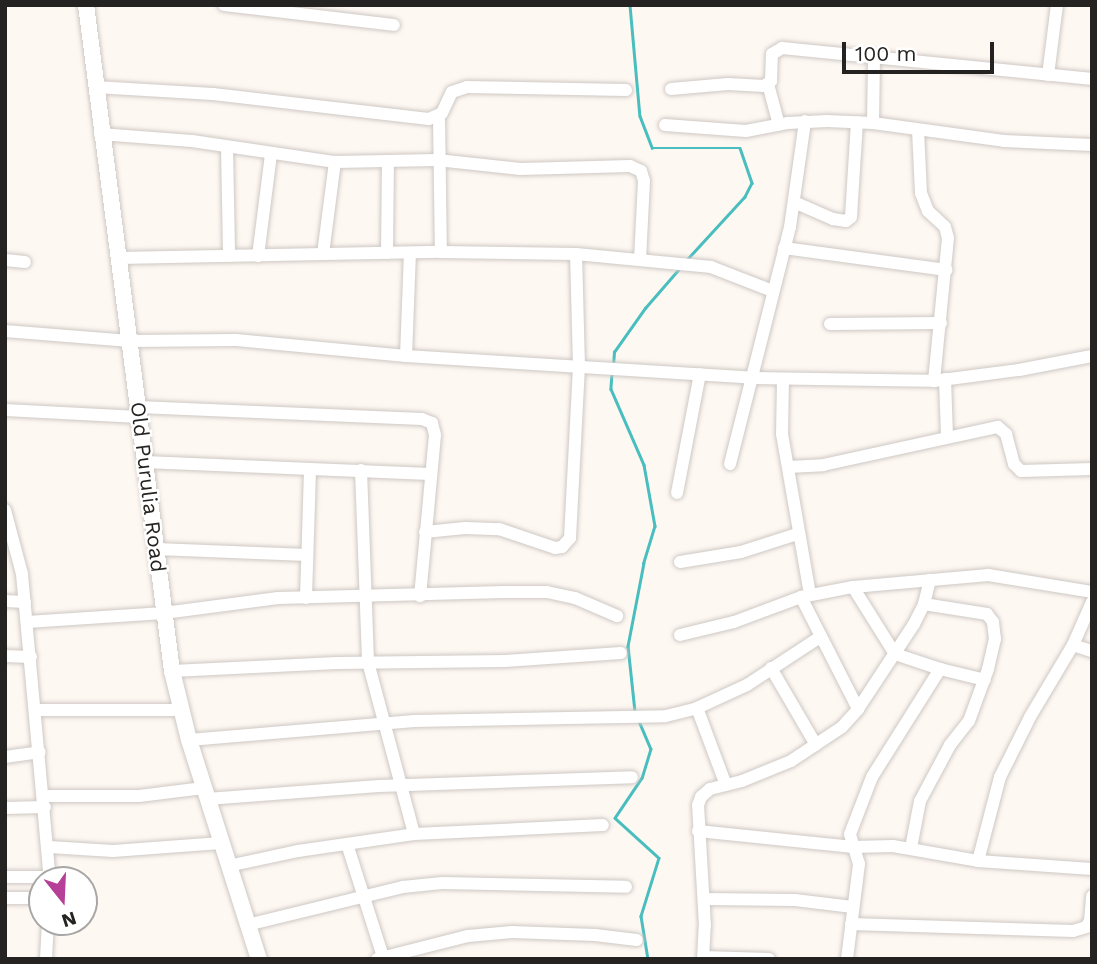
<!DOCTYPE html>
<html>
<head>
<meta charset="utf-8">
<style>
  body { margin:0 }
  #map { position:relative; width:1097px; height:964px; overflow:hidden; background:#fef8f3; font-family:"Work Sans",sans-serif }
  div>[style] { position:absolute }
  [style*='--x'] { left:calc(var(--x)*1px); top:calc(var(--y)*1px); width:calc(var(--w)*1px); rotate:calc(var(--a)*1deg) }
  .stream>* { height:2.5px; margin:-1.25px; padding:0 1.25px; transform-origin:1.25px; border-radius:1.25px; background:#49bebf }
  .roads { filter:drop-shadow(0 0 2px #cec8c4) drop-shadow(0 0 2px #cec8c4) }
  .street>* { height:12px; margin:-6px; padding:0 6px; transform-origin:6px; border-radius:6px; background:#fff }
  .secondary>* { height:16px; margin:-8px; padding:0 8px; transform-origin:8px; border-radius:8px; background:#fff }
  span { translate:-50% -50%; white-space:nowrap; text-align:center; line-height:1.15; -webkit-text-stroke:5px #fff; paint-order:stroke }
  .street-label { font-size:21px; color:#252321 }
  .frame { position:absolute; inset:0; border:7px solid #252321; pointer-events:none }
  .north { position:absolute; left:28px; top:866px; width:70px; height:70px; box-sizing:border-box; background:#fff; border:2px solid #a8a7a6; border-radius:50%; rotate:162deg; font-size:19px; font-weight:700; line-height:28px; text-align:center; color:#252321 }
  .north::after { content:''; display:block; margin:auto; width:24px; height:32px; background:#b64097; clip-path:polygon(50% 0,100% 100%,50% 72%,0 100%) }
  .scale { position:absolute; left:842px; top:42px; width:152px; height:32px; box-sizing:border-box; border:4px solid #252321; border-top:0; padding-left:9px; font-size:21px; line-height:24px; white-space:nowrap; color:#252321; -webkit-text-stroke:5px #fff; paint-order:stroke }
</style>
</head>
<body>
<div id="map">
  <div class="stream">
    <div style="--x:630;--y:5;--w:111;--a:84.9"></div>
    <div style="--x:640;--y:116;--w:34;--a:69"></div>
    <div style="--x:652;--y:148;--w:88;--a:0"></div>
    <div style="--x:740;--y:148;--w:37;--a:71"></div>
    <div style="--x:752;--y:183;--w:16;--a:117"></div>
    <div style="--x:745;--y:197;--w:84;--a:132.6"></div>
    <div style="--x:613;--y:366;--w:14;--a:-86"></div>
    <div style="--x:614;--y:352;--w:54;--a:-54.8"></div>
    <div style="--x:645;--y:308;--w:52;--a:-48.9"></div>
    <div style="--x:612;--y:373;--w:16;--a:94"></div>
    <div style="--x:611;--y:389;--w:83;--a:66.5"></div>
    <div style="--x:644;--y:465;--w:62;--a:79.8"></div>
    <div style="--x:655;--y:526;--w:39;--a:107"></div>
    <div style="--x:644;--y:563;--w:85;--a:100.9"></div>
    <div style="--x:628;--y:646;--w:66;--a:83.9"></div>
    <div style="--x:639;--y:721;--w:30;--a:67"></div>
    <div style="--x:651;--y:749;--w:30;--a:107"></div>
    <div style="--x:642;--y:778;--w:48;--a:124"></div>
    <div style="--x:615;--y:818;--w:59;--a:42.3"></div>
    <div style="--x:659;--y:858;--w:61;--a:107.2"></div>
    <div style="--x:641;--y:916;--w:44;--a:80.8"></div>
  </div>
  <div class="roads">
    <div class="street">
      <div style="--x:224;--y:5;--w:171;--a:6.7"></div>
      <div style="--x:1048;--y:75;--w:71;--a:-82.7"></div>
      <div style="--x:768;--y:84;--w:42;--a:75"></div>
      <div style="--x:95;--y:87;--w:118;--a:3.4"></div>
      <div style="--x:213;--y:94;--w:217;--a:6.6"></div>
      <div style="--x:429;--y:119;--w:14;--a:-25"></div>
      <div style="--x:442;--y:113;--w:23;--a:-65"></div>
      <div style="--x:452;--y:92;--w:16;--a:-18"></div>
      <div style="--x:467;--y:87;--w:159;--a:1.1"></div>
      <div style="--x:671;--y:89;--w:57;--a:-5"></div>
      <div style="--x:728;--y:84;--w:36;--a:3"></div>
      <div style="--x:764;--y:86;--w:9;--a:-36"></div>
      <div style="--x:771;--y:81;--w:27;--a:-88"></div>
      <div style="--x:772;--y:54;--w:12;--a:-31"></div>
      <div style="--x:782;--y:48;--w:312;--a:5.7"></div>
      <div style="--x:439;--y:117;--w:135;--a:89.2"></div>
      <div style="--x:873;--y:123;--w:64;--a:-89.1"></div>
      <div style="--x:665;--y:125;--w:81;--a:4.2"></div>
      <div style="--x:746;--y:131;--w:43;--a:-10.8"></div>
      <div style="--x:788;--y:123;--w:39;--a:-3"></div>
      <div style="--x:827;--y:121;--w:46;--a:2.5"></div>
      <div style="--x:873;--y:123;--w:132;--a:7.8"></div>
      <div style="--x:1004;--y:141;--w:88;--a:2.6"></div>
      <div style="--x:918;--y:130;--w:63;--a:87.3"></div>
      <div style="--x:921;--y:193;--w:19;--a:69"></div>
      <div style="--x:928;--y:211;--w:23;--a:43"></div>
      <div style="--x:945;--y:227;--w:11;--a:75"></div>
      <div style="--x:948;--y:238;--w:144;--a:95.6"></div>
      <div style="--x:100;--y:134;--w:92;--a:4.4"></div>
      <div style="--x:192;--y:141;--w:145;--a:8.4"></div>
      <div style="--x:335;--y:162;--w:102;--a:-1.1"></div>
      <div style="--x:437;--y:160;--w:84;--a:6.1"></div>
      <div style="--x:521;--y:169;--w:109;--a:-1.6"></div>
      <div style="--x:630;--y:166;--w:12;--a:24"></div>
      <div style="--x:641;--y:171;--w:10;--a:73"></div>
      <div style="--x:644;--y:181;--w:78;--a:92.9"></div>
      <div style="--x:227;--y:147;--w:109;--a:88.9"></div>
      <div style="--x:794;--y:202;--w:43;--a:23.6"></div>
      <div style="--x:833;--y:219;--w:13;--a:9"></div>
      <div style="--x:846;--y:221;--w:6;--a:-39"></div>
      <div style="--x:851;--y:217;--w:95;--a:-86.4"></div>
      <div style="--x:784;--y:248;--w:164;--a:7.7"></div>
      <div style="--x:387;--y:253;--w:92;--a:-89.4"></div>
      <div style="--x:323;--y:254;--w:93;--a:-82.6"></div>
      <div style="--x:258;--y:256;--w:103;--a:-82.7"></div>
      <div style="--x:118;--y:258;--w:323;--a:-1.1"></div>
      <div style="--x:441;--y:252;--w:135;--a:0.8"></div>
      <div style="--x:576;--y:254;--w:136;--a:5.5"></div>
      <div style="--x:711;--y:267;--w:66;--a:21.2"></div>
      <div style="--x:5;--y:260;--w:20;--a:6"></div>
      <div style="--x:830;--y:324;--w:111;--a:-0.5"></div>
      <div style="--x:5;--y:331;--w:125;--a:4.6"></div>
      <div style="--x:130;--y:341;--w:106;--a:-0.5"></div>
      <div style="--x:236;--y:340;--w:171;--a:5.4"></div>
      <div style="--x:406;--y:356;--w:348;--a:3.6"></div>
      <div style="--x:753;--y:378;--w:181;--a:0.9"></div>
      <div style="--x:934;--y:381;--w:86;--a:-7.4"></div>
      <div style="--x:1019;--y:370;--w:74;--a:-10.9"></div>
      <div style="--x:406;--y:356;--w:103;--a:-87.8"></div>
      <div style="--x:783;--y:379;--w:55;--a:91"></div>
      <div style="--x:782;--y:434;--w:163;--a:80.1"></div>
      <div style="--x:945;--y:379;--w:58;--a:88"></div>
      <div style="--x:138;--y:407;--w:284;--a:2.4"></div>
      <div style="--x:422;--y:419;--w:11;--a:22"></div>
      <div style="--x:432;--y:423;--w:12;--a:76"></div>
      <div style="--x:435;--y:435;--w:162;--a:95.3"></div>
      <div style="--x:5;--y:410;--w:134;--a:3"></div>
      <div style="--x:145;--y:462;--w:285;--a:2.4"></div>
      <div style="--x:730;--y:464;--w:244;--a:-75.8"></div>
      <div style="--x:790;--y:227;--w:107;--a:-81.9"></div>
      <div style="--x:788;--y:467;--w:35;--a:-3"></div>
      <div style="--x:823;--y:465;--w:179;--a:-12.3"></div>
      <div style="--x:998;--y:427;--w:11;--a:41"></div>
      <div style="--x:1006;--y:434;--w:31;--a:75"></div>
      <div style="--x:1014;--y:464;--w:10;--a:45"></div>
      <div style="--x:1021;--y:471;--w:71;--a:-1.6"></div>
      <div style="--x:361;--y:470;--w:192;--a:87.9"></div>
      <div style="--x:368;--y:662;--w:178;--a:75"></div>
      <div style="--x:677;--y:493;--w:121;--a:-79.1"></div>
      <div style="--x:5;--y:510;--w:66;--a:75.1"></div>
      <div style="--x:22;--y:574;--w:307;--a:84.8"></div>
      <div style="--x:425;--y:532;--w:40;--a:-5.7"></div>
      <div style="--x:465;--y:528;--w:34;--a:2"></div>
      <div style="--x:499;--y:529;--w:59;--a:18.7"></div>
      <div style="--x:555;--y:548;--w:7;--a:-8"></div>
      <div style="--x:562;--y:547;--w:12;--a:-48"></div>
      <div style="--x:570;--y:538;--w:171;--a:-87"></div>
      <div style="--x:579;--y:367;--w:113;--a:-91.5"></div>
      <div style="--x:156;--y:549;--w:151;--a:2.3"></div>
      <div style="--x:680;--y:562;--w:62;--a:-9.3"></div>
      <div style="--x:741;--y:552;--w:59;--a:-17.8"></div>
      <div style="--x:801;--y:597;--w:126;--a:63"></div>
      <div style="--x:306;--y:598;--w:127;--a:-88.2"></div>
      <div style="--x:5;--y:601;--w:20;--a:3"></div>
      <div style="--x:27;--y:622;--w:137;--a:-3.8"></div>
      <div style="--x:164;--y:613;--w:115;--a:-7.5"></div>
      <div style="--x:278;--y:598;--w:226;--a:-1.5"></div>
      <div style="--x:504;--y:592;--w:43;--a:0"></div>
      <div style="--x:547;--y:592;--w:29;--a:12"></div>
      <div style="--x:575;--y:598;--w:46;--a:23.2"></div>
      <div style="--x:680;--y:635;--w:56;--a:-13.5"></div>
      <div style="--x:734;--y:622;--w:72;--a:-20.5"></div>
      <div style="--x:801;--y:597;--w:53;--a:-10.9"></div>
      <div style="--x:1073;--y:645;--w:20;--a:18"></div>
      <div style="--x:5;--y:656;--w:26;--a:2"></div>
      <div style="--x:771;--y:668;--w:89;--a:59.7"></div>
      <div style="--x:940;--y:669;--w:46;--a:13.7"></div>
      <div style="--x:172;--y:671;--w:165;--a:-2.8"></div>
      <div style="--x:337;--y:663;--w:168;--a:-0.7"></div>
      <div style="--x:505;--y:661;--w:116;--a:-3.9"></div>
      <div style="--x:697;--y:708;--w:82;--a:69.4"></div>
      <div style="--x:37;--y:710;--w:144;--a:0"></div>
      <div style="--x:189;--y:740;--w:226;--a:-4.8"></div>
      <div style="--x:414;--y:721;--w:252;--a:-1.1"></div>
      <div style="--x:666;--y:716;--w:32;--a:-14"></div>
      <div style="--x:697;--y:708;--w:55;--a:-24.7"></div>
      <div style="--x:747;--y:685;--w:87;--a:-33.3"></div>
      <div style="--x:5;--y:757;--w:35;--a:-8"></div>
      <div style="--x:45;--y:796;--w:94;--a:0"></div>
      <div style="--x:139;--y:796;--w:65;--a:-7"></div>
      <div style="--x:207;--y:799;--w:172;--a:-4.3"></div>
      <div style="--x:379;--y:786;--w:253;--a:-2"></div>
      <div style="--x:5;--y:808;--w:40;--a:-1.4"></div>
      <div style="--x:698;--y:831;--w:156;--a:5.9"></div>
      <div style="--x:853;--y:847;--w:40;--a:-1.4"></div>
      <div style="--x:893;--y:846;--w:86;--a:10"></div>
      <div style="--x:978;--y:861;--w:114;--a:4"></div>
      <div style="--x:347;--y:844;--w:119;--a:72.3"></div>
      <div style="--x:49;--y:847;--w:64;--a:3.6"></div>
      <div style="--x:113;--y:851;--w:108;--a:-4.2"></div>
      <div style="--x:911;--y:848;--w:48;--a:-79.2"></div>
      <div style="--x:920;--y:801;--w:64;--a:-61.8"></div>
      <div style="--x:950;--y:745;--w:31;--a:-52"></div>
      <div style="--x:969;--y:721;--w:55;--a:-69.9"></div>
      <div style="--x:988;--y:669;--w:31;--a:-77"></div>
      <div style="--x:995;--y:639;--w:17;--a:-97"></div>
      <div style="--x:993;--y:622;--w:10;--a:-127"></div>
      <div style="--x:987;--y:614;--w:64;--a:-171"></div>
      <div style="--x:978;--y:861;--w:87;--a:-75.3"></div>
      <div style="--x:1000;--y:777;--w:67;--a:-63.4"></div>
      <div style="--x:1030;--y:717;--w:84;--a:-59.2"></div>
      <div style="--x:1073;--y:645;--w:47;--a:-66.2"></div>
      <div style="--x:228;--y:866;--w:72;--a:-12.1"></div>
      <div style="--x:298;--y:851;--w:117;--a:-8.3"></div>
      <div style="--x:414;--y:834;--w:189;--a:-2.7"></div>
      <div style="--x:5;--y:877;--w:45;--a:0"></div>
      <div style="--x:5;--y:898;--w:37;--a:0"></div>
      <div style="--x:704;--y:899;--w:91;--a:0.6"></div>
      <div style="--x:795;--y:900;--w:58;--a:6.9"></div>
      <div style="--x:851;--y:924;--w:222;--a:1.8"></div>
      <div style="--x:1073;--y:931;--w:14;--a:-17"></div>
      <div style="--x:1086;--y:927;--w:7;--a:-56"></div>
      <div style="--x:1090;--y:921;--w:25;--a:-85"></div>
      <div style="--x:247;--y:925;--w:161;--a:-13.7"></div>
      <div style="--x:403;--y:887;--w:39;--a:-6"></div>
      <div style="--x:442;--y:883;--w:184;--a:1.2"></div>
      <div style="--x:703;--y:957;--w:66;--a:1.7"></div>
      <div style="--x:46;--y:959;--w:37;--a:-87"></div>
      <div style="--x:377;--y:959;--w:94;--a:-14.2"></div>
      <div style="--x:468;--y:936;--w:44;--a:-5.2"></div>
      <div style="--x:512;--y:932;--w:83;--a:2.1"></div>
      <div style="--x:595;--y:935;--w:42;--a:6.8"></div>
      <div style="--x:703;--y:959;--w:33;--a:-87"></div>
      <div style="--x:705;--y:926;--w:121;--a:-93.3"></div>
      <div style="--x:698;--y:805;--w:9;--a:-69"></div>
      <div style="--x:701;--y:797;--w:12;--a:-42"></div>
      <div style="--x:710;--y:789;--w:33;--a:-14"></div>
      <div style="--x:742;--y:781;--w:53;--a:-22.2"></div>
      <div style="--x:791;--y:761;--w:61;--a:-33.7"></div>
      <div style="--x:842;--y:727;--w:24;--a:-48"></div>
      <div style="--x:858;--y:709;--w:102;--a:-56.6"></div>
      <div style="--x:914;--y:624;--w:22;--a:-63"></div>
      <div style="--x:924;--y:604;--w:25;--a:-76"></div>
      <div style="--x:847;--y:959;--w:96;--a:-82.8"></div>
      <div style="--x:859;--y:864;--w:31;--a:-107"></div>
      <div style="--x:850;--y:834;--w:61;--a:-68.9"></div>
      <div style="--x:872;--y:777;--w:128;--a:-57.8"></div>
      <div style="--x:940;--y:669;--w:47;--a:-161.6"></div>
      <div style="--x:895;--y:654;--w:79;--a:-122.1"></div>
      <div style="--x:853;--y:587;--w:136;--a:-5.1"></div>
      <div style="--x:988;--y:575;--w:105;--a:9.3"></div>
    </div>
    <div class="secondary">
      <div style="--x:86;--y:5;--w:672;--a:82.64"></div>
      <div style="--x:172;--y:671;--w:71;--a:76.2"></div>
      <div style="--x:189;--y:740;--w:230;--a:72.3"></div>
    </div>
  </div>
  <div class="street-label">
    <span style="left:148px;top:487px;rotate:83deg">Old Purulia Road</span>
  </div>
  <div class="frame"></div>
  <div class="north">N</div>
  <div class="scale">100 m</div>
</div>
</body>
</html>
